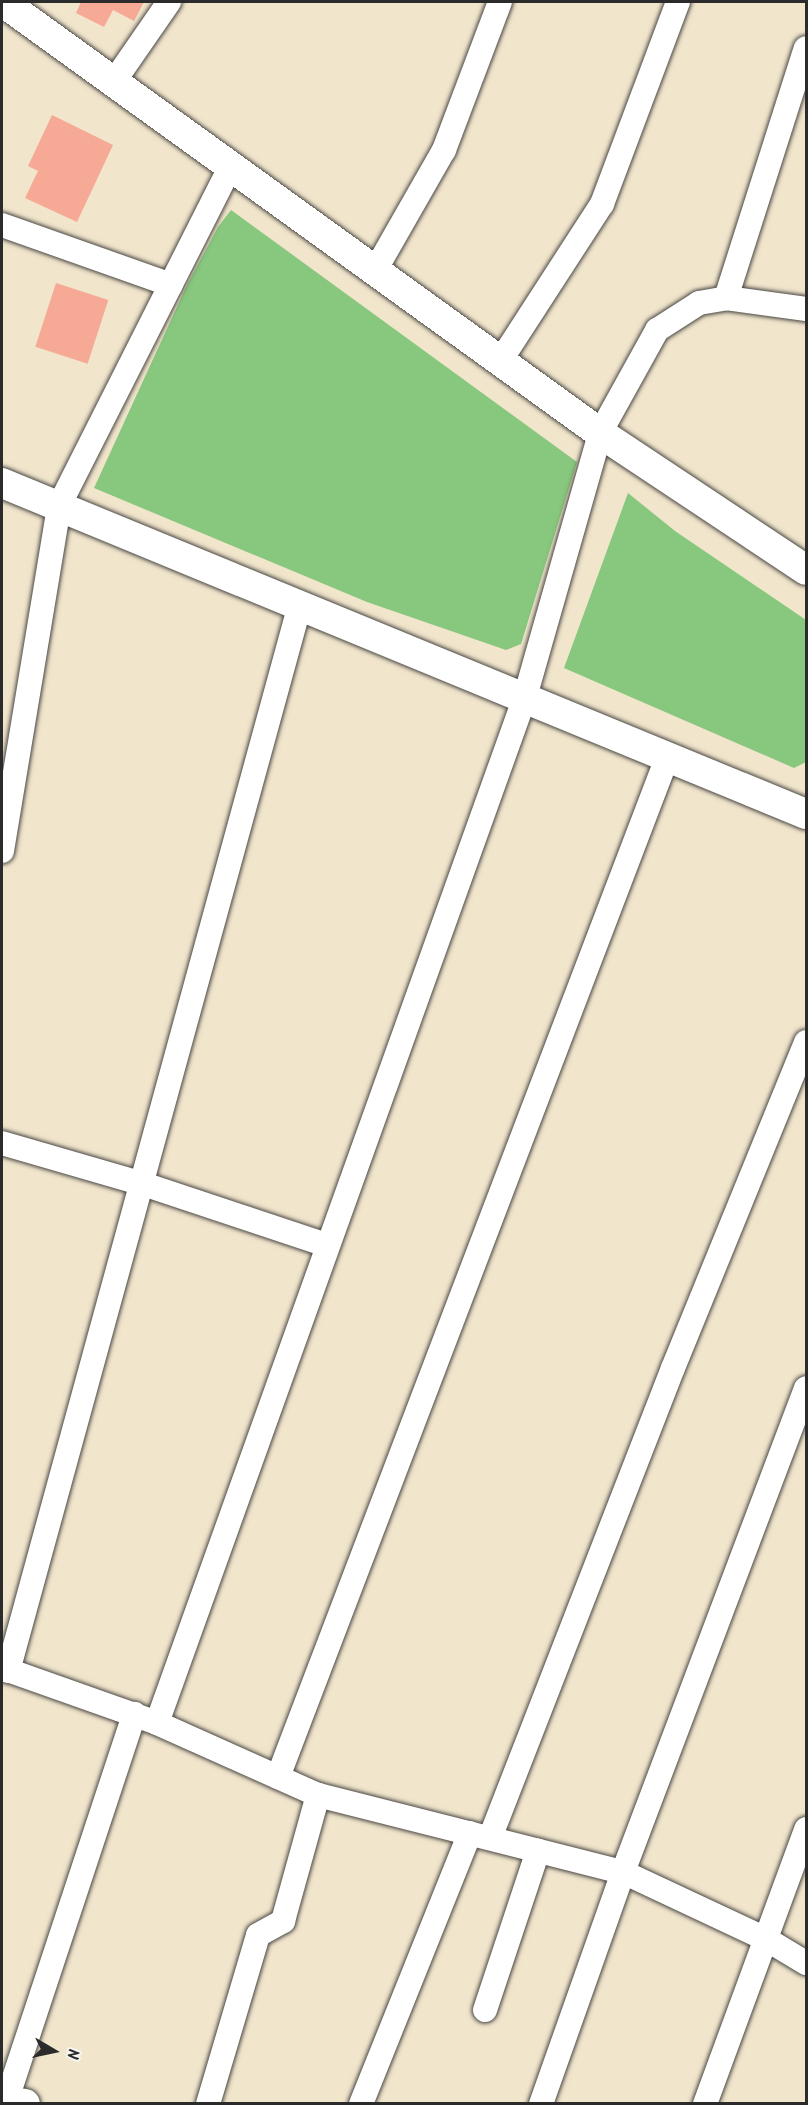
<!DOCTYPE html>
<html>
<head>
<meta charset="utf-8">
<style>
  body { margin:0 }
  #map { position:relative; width:808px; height:2105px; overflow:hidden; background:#f1e5cc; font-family:Kalam,sans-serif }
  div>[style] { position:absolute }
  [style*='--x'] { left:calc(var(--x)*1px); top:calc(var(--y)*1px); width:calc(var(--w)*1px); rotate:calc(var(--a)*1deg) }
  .green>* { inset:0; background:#88c77e }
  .building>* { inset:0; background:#f6a995; transform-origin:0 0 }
  .roads { filter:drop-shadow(0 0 2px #494743) drop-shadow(0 0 2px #494743) }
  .minor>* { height:24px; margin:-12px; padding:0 12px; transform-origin:12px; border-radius:12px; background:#fff }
  .tertiary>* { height:30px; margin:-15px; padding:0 15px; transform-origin:15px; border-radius:15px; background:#fff }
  span { translate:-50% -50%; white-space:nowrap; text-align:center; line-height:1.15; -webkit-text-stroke:4.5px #f6f6f2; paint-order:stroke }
  .frame { position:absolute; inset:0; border:3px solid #2b2b2b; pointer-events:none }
  .north { position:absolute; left:24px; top:2021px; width:60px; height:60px; -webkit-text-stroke:4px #f6f6f2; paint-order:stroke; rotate:99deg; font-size:16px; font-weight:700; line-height:24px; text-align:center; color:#2b2b2b }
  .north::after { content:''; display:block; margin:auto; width:21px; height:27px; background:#2b2b2b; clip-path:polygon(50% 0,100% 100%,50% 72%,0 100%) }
</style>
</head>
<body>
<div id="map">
  <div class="green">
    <div style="clip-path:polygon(231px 210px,577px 462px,521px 644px,506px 650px,367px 602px,94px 488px,187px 285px,218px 227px)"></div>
    <div style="clip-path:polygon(628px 493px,675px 531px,806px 620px,806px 762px,794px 768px,564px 668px)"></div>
  </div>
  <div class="building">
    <div style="clip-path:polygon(81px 2px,144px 2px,134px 21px,113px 10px,104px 27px,76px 13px)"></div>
    <div style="clip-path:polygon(52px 115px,113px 145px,77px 222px,25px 198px,38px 171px,28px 166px)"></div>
    <div style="left:56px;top:283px;width:55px;height:67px;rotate:18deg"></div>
  </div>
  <div class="roads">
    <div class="minor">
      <div style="--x:115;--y:80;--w:95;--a:-55.3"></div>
      <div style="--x:2;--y:225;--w:179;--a:19.5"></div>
      <div style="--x:376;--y:269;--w:137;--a:-60.3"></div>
      <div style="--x:444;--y:150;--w:158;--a:-69.3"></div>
      <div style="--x:726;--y:298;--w:262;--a:-72.3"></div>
      <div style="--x:501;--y:360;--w:186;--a:-57.1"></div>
      <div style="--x:602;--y:204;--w:216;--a:-69.4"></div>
      <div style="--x:2;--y:851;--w:350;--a:-80.6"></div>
      <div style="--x:59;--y:506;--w:383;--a:-63.2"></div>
      <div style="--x:2;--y:1143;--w:144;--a:16.2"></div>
      <div style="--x:140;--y:1183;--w:196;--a:18.4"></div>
      <div style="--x:2;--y:1668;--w:164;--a:19.5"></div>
      <div style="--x:157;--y:1723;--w:176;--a:24.1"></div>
      <div style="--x:318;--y:1795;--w:315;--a:14.2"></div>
      <div style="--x:623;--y:1872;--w:158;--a:25.1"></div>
      <div style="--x:766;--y:1939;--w:47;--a:31"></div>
      <div style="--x:8;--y:1671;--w:1106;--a:-74.69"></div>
      <div style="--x:157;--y:1723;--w:1090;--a:-70.27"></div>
      <div style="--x:525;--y:697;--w:274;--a:-74.1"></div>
      <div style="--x:600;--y:433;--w:118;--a:-61"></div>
      <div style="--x:657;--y:330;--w:50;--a:-32.7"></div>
      <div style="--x:699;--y:303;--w:27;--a:-10"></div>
      <div style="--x:726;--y:298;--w:81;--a:7.8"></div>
      <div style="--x:278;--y:1777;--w:1094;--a:-69.11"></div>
      <div style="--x:490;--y:1838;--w:504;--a:-68.73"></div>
      <div style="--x:673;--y:1368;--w:352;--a:-67.8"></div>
      <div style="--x:485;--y:2010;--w:168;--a:-71.6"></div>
      <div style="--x:6;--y:2102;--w:409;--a:-71.7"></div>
      <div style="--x:208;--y:2104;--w:176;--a:-73.5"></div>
      <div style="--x:258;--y:1935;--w:29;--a:-29"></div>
      <div style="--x:283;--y:1921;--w:131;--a:-74.5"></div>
      <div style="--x:361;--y:2104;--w:292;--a:-68.1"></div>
      <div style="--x:541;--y:2104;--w:246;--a:-70.5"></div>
      <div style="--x:623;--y:1872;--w:517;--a:-69.29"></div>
      <div style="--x:705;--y:2104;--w:293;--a:-69.8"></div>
    </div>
    <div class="tertiary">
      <div style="--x:3;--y:2;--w:736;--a:35.83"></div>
      <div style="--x:600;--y:433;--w:247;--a:33.6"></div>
      <div style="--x:2;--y:483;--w:869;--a:22.38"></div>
      <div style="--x:2;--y:2101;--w:23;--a:7"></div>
    </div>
  </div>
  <div class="frame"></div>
  <div class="north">N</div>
</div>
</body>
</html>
